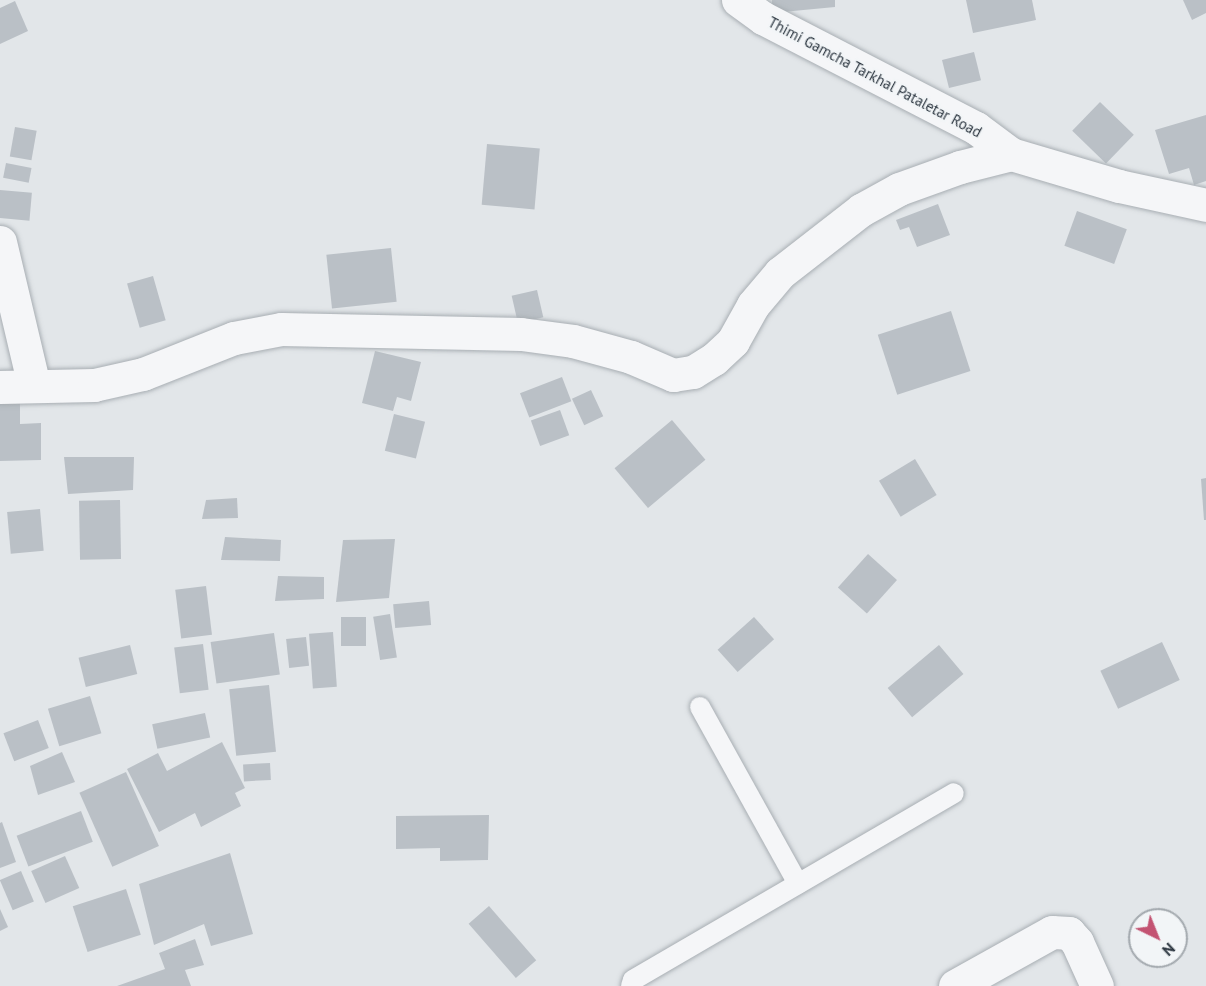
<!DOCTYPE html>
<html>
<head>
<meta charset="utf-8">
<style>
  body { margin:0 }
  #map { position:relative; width:1206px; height:986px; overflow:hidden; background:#e2e6e9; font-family:"PT Sans",sans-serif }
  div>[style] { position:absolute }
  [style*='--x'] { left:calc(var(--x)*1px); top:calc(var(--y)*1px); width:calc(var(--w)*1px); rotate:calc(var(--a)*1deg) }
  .building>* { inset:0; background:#bac0c6; transform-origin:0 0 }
  .roads { filter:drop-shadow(0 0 2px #a8aeb3) drop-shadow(0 0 2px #a8aeb3) }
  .lane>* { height:20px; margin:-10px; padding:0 10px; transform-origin:10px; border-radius:10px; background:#f5f6f8 }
  .street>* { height:33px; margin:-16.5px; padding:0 16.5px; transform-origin:16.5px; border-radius:16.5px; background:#f5f6f8 }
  span { translate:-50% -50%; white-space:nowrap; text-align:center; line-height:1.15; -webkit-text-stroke:4.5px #f2f5f7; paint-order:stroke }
  .street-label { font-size:15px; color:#2c3640 }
  .north { position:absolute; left:1128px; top:908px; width:60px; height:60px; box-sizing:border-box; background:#f2f5f7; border:2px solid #a3a9ae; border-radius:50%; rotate:137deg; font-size:16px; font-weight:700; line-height:24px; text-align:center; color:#2c3640 }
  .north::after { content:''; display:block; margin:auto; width:21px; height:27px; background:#c35372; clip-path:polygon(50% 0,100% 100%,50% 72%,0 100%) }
</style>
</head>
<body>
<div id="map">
  <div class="building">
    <div style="clip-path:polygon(772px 0,835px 0,835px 7px,772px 13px)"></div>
    <div style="clip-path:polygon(966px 0,1032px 0,1036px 20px,973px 33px)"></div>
    <div style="clip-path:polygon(1183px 0,1206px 0,1206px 13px,1192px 20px)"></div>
    <div style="clip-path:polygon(15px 1px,28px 31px,0 44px,0 8px)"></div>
    <div style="left:974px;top:52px;width:29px;height:33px;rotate:76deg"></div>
    <div style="left:1100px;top:102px;width:47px;height:40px;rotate:44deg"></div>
    <div style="clip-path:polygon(1206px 115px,1206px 181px,1194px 185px,1189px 168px,1169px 174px,1155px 130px)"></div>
    <div style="left:15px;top:127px;width:22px;height:30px;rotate:10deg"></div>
    <div style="left:487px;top:144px;width:53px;height:61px;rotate:5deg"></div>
    <div style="left:6px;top:163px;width:26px;height:15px;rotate:11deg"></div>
    <div style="left:0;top:190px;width:32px;height:28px;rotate:5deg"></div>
    <div style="clip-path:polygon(938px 204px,950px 235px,917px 247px,909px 227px,900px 230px,896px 220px)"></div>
    <div style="left:1077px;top:211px;width:53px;height:37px;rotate:20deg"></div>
    <div style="left:391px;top:248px;width:54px;height:65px;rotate:84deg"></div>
    <div style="left:153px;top:276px;width:46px;height:27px;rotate:74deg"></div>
    <div style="left:537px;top:290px;width:28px;height:26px;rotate:77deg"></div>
    <div style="left:951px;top:311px;width:63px;height:77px;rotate:72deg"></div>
    <div style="clip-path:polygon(375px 351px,421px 362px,411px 401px,397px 397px,393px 411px,362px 403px)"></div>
    <div style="left:562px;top:377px;width:26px;height:45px;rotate:69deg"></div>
    <div style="left:591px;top:390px;width:29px;height:21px;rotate:65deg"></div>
    <div style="clip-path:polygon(0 402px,20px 402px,20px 424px,41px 423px,41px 460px,0 461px)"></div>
    <div style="left:560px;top:410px;width:27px;height:31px;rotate:70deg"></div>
    <div style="left:394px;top:414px;width:32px;height:38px;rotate:14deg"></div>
    <div style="left:672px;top:420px;width:52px;height:75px;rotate:50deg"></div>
    <div style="clip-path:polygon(64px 457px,134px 457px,133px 490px,68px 494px)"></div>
    <div style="left:915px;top:459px;width:42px;height:42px;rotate:59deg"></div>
    <div style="clip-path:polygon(1206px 478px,1206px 520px,1204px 520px,1201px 479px)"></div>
    <div style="clip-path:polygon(237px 498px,238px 518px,202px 519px,206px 500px)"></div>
    <div style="left:120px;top:500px;width:59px;height:41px;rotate:89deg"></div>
    <div style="left:40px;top:509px;width:42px;height:33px;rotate:85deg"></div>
    <div style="clip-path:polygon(225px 537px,281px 540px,280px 561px,221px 560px)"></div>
    <div style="clip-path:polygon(395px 539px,389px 598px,336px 602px,343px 540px)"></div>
    <div style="left:868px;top:554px;width:39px;height:45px;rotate:42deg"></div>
    <div style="clip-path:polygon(278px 576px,324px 577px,324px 599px,275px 601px)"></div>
    <div style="left:206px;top:586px;width:49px;height:31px;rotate:83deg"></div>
    <div style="left:429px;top:601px;width:24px;height:36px;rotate:85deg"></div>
    <div style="left:390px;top:614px;width:44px;height:17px;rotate:81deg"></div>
    <div style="left:341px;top:617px;width:25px;height:29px"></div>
    <div style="left:754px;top:617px;width:30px;height:49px;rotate:48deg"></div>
    <div style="left:333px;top:632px;width:55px;height:24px;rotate:86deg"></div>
    <div style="left:274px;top:633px;width:42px;height:64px;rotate:82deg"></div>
    <div style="left:306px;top:637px;width:29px;height:20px;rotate:84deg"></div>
    <div style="left:1162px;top:642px;width:42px;height:68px;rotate:65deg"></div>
    <div style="left:203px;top:644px;width:46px;height:29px;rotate:83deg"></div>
    <div style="left:130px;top:645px;width:30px;height:53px;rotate:76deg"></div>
    <div style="left:939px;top:645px;width:38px;height:67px;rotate:50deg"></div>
    <div style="left:269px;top:685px;width:67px;height:40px;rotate:84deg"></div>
    <div style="left:90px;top:696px;width:39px;height:44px;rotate:73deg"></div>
    <div style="left:205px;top:713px;width:25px;height:54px;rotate:78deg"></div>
    <div style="left:38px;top:720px;width:30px;height:37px;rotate:69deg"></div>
    <div style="clip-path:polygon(222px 742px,245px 788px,235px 793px,241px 806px,201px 827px,195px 813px,159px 832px,127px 769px,158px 753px,167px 771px)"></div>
    <div style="clip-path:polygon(62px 752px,75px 782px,38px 795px,30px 766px)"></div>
    <div style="left:270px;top:763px;width:17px;height:27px;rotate:87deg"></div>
    <div style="left:126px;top:772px;width:81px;height:51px;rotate:66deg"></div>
    <div style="left:81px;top:811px;width:33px;height:69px;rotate:69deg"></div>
    <div style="clip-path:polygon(489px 815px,488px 860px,440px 861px,440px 848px,396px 849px,396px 816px)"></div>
    <div style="clip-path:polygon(2px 822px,16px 862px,0 868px,0 823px)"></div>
    <div style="clip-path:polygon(230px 853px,253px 934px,211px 946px,204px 924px,154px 945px,139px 884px)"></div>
    <div style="left:65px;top:856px;width:35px;height:37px;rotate:66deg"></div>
    <div style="left:21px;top:871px;width:33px;height:23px;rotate:67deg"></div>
    <div style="left:126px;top:889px;width:48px;height:56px;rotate:72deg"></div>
    <div style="left:489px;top:906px;width:72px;height:27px;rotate:49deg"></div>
    <div style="clip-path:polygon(0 909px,8px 927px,0 931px)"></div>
    <div style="clip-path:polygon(195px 939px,204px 965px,185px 970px,191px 986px,117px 986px,165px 969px,159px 953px)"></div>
  </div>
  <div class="roads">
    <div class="lane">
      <div style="--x:700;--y:707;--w:202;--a:61"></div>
      <div style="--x:631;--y:986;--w:6;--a:-72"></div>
      <div style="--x:633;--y:980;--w:371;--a:-30.2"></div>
    </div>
    <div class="street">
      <div style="--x:738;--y:0;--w:31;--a:36"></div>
      <div style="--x:763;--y:18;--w:240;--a:27.3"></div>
      <div style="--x:976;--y:128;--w:44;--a:36.6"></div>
      <div style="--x:0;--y:242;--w:148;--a:76.7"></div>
      <div style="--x:0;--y:387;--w:94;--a:-1.2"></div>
      <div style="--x:94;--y:385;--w:50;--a:-12.7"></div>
      <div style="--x:143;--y:374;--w:98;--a:-21.6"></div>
      <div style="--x:234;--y:338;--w:48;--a:-10.8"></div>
      <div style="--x:281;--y:329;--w:240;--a:1.2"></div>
      <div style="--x:521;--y:334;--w:52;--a:7.7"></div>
      <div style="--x:573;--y:341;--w:60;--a:15.4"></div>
      <div style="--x:631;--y:357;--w:46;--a:23.2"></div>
      <div style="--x:673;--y:375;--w:20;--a:-9"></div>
      <div style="--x:693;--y:372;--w:25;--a:-32"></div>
      <div style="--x:714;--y:359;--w:26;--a:-43"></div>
      <div style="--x:733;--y:341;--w:41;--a:-60.9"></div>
      <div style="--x:753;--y:305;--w:42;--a:-49.8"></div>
      <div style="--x:780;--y:273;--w:103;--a:-37.9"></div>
      <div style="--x:861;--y:210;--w:43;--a:-28.9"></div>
      <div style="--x:899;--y:189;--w:65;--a:-19.8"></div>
      <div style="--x:960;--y:167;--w:53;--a:-14.3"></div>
      <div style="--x:1011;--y:154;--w:113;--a:16.5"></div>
      <div style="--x:1119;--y:186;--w:89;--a:12.3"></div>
      <div style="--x:955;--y:986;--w:111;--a:-29.1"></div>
      <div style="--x:1052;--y:932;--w:17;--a:3"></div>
      <div style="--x:1069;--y:933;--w:12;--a:48"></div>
      <div style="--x:1077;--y:942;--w:48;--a:65.6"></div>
    </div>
  </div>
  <div class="street-label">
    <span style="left:875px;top:77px;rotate:28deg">Thimi Gamcha Tarkhal Pataletar Road</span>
  </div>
  <div class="north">N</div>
</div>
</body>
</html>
